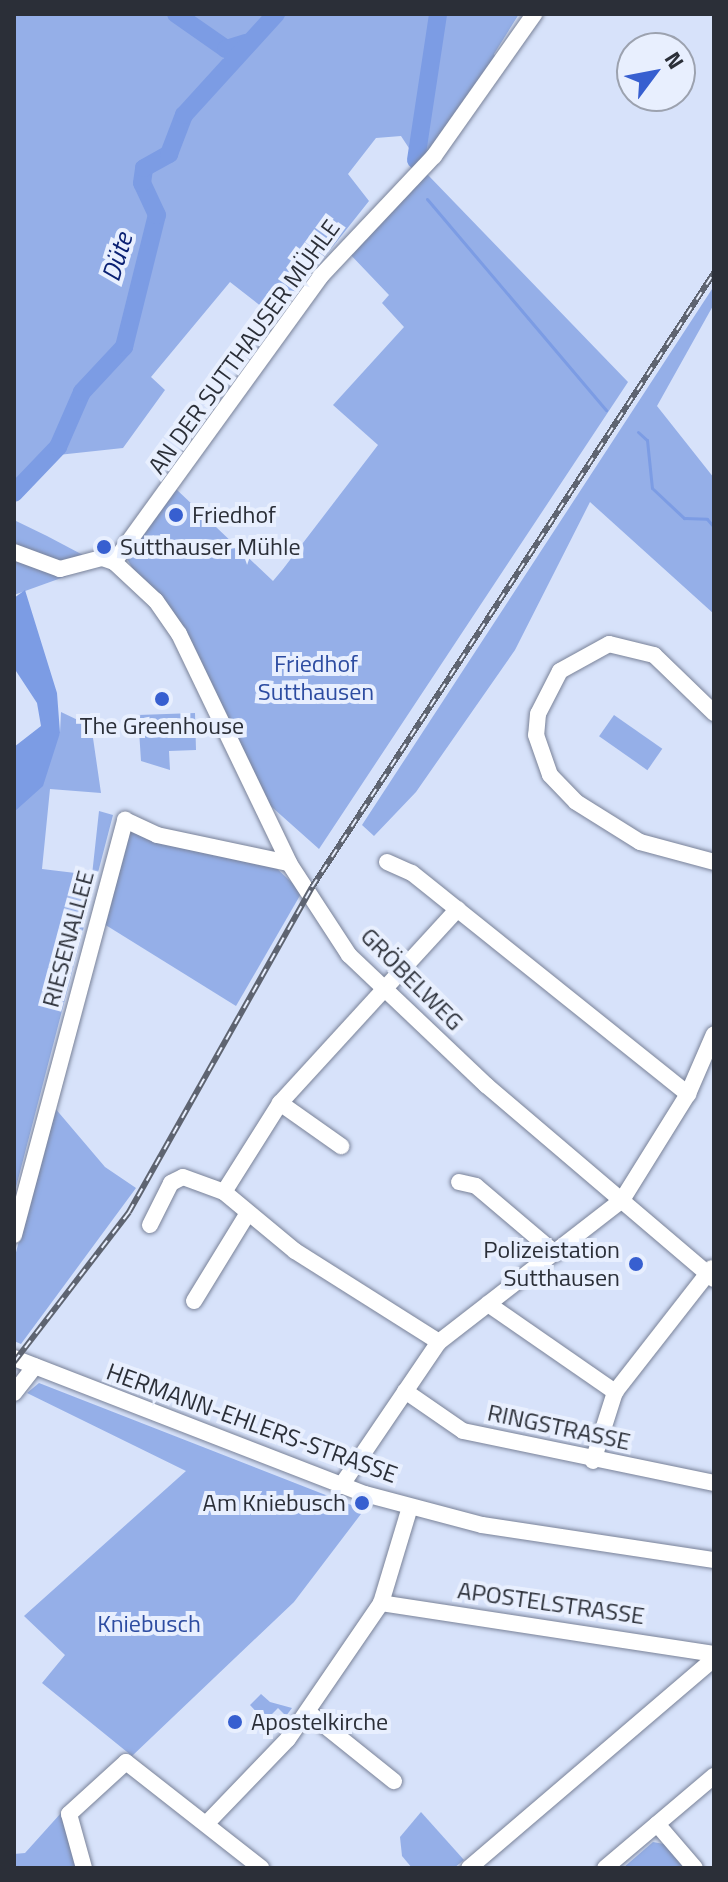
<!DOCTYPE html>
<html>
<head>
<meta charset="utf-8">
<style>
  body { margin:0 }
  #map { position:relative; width:728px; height:1882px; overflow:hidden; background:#d7e2fa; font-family:"Titillium Web",sans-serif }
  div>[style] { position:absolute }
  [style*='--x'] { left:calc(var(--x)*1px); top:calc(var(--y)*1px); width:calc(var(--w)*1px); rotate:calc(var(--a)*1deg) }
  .green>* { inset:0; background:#95afe8; transform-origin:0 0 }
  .water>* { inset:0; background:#7c9ce4 }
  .stream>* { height:3px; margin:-1.5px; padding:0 1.5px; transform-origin:1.5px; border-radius:1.5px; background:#7c9ce4 }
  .river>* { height:18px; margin:-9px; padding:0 9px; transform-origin:9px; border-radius:9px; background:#7c9ce4 }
  .roads { filter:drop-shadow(0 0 2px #798298) drop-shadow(0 0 2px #798298) }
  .minor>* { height:16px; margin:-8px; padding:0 8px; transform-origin:8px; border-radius:8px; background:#fff }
  .rail>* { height:6px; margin-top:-3px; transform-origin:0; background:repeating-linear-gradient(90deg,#e8effe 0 9px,#5e6471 0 18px); box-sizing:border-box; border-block:2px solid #5e6471 }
  .dots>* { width:22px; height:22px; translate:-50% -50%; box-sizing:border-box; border:4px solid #e8effe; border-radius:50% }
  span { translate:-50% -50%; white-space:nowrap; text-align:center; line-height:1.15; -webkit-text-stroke:8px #e8effe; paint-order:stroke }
  .street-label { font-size:24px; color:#2b2f38 }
  .poi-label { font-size:24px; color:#2b2f38 }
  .left { translate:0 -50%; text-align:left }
  .right { translate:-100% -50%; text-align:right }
  .park-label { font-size:24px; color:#2d4ca1 }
  .water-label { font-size:26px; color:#0b2173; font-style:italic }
  .frame { position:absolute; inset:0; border:16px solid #2b2f38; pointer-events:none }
  .north { position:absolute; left:616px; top:32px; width:80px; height:80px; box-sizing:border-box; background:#e8effe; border:2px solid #9ca2af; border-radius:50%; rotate:58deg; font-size:22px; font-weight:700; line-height:32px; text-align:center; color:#2b2f38 }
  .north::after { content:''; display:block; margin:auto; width:28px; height:36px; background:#375fd0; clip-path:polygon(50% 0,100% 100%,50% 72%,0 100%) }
</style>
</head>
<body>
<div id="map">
  <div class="green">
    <div style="clip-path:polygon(evenodd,14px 14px,519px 14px,494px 54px,499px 65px,427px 174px,628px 382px,319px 849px,264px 800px,126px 557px,176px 489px,273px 581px,283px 569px,378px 445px,333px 405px,404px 327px,382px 303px,389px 295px,347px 251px,426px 174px,401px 136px,376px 138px,348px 174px,369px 201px,276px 318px,230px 282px,151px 377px,165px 390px,123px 448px,58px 455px,50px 443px,40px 468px,14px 493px,14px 14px,285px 17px,248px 42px,218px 77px,226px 49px,285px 17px)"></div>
    <div style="clip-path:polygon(714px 286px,714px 304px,657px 406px,714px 478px,714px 614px,590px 502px,515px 650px,416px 792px,374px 836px,362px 825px)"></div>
    <div style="clip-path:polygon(14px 520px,47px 536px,100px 564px,14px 595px)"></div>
    <div style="clip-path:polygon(61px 712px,82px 722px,93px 738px,101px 793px,50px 789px,42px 869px,92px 875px,99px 811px,113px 815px,14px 1195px,14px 812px,60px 733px)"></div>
    <div style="clip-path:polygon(195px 713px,196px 750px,169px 751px,170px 770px,141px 761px,138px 715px)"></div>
    <div style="left:614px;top:715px;width:59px;height:26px;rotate:35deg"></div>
    <div style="clip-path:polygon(130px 829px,274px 866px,302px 892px,236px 1006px,104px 924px)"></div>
    <div style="clip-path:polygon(54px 1107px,105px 1167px,136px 1188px,21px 1344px,14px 1341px,14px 1260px)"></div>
    <div style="clip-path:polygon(39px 1383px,364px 1510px,294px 1602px,132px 1756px,42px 1683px,65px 1655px,24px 1616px,186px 1471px,27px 1393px)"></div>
    <div style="clip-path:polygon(261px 1694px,270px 1702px,292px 1708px,286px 1716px,278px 1708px,265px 1721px,250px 1705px)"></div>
    <div style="clip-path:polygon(421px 1812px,464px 1860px,454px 1868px,412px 1868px,402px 1856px,400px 1837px)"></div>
    <div style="clip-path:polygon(61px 1813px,77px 1868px,14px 1868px,14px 1854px,25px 1853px)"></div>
    <div style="clip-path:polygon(653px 1842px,664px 1844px,684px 1868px,623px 1868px)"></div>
  </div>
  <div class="water">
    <div style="clip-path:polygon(25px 590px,57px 693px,60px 733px,43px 786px,14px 812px,14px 747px,41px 726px,37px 703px,14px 668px,14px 598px)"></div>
  </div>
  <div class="stream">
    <div style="--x:427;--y:199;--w:277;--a:49.7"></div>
    <div style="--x:638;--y:432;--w:12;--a:42"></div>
    <div style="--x:647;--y:440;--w:48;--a:84.1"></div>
    <div style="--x:652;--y:488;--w:44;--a:43.2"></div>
    <div style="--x:684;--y:518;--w:23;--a:2"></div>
    <div style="--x:707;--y:519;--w:11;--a:49"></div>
  </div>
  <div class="river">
    <div style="--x:176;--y:14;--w:61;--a:35"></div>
    <div style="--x:226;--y:49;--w:21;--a:-17"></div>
    <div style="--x:416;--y:160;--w:148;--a:-81.4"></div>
    <div style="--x:14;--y:493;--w:64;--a:-46.3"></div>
    <div style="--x:58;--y:447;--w:60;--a:-66.4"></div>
    <div style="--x:82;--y:392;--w:62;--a:-47"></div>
    <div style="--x:124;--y:347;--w:136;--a:-76"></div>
    <div style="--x:157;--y:215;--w:35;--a:-115"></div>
    <div style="--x:142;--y:183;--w:15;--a:-82"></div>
    <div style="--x:144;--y:168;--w:29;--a:-29"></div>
    <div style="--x:169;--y:154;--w:42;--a:-69"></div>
    <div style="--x:184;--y:115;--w:137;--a:-47.7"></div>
  </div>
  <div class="roads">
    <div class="minor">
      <div style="--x:14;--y:552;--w:49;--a:20.3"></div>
      <div style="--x:60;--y:569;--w:43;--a:-14.7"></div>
      <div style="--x:102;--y:558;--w:13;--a:18"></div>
      <div style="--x:114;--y:562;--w:57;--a:42.9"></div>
      <div style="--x:156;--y:601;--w:40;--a:55.1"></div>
      <div style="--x:179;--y:634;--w:254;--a:64.3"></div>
      <div style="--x:289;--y:863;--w:110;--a:56.9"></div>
      <div style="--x:349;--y:955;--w:189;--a:43.5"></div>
      <div style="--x:486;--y:1085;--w:299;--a:40.4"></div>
      <div style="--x:114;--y:562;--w:352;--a:-54.1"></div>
      <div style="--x:320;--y:277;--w:166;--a:-46.7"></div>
      <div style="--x:434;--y:156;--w:174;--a:-54.8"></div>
      <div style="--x:714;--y:713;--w:83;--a:-136"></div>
      <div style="--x:654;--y:655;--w:46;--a:-166.3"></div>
      <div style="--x:609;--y:644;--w:56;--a:151.1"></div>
      <div style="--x:560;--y:671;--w:48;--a:117.1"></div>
      <div style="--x:538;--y:714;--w:21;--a:95"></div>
      <div style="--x:536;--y:735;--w:42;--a:70.7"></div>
      <div style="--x:550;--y:775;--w:37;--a:46"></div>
      <div style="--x:576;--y:802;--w:75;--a:32"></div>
      <div style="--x:640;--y:842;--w:77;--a:15.1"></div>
      <div style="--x:387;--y:862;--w:27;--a:24"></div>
      <div style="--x:412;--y:873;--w:354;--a:38.7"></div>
      <div style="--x:280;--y:1103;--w:75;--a:35.2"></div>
      <div style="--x:459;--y:1182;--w:17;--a:13"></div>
      <div style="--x:476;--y:1186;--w:104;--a:40.3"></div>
      <div style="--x:150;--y:1225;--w:47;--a:-63.4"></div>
      <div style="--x:171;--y:1183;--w:13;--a:-27"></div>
      <div style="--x:183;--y:1177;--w:44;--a:20.1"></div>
      <div style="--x:14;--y:1235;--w:430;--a:-75"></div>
      <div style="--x:125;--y:820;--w:35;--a:25"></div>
      <div style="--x:157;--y:835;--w:135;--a:12"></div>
      <div style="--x:194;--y:1301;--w:100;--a:-58.5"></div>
      <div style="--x:488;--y:1304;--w:155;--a:34.7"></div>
      <div style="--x:439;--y:1342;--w:170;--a:-147.7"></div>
      <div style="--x:295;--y:1251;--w:92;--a:-140.3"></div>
      <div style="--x:224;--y:1192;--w:105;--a:-57.8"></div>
      <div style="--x:280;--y:1103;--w:263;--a:-47.5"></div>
      <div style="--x:14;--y:1358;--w:376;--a:21.2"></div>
      <div style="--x:365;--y:1494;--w:121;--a:14.8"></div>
      <div style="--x:482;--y:1525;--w:235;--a:8.6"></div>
      <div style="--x:405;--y:1391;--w:70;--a:34.6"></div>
      <div style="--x:463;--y:1431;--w:256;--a:11.7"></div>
      <div style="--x:14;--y:1393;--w:34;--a:-52"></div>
      <div style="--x:593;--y:1461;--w:72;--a:-72.3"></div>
      <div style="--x:615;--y:1392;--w:157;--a:-52"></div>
      <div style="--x:341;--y:1486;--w:174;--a:-55.8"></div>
      <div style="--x:439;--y:1342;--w:232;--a:-37.8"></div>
      <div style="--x:622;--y:1200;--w:125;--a:-58.1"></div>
      <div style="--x:688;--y:1094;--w:65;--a:-66.6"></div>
      <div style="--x:381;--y:1603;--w:337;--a:8.7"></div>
      <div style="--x:309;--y:1713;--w:109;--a:38.7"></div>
      <div style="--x:208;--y:1822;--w:115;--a:-46.1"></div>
      <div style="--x:288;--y:1739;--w:165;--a:-55.6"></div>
      <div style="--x:381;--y:1603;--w:100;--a:-73.2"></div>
      <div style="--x:657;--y:1824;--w:58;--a:49.2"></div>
      <div style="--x:84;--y:1868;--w:56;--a:-105.5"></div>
      <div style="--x:69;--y:1814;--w:77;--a:-42.4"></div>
      <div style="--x:126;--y:1762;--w:172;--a:38.1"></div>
      <div style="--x:469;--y:1868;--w:322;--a:-40.5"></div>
      <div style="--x:605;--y:1868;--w:143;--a:-40.2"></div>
    </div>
  </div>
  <div class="rail">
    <div style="--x:14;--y:1362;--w:189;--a:-52.5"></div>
    <div style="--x:129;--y:1212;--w:373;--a:-60.6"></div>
    <div style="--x:312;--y:887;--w:734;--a:-56.79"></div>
  </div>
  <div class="dots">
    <div style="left:176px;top:515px;background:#375fd0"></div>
    <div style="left:104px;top:547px;background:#375fd0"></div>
    <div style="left:162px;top:699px;background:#375fd0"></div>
    <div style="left:636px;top:1264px;background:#375fd0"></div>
    <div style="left:362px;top:1503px;background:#375fd0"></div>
    <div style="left:235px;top:1722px;background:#375fd0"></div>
  </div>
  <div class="street-label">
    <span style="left:244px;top:347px;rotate:-54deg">AN DER SUTTHAUSER MÜHLE</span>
    <span style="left:68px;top:939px;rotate:-75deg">RIESENALLEE</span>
    <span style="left:412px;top:979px;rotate:45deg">GRÖBELWEG</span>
    <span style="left:252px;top:1423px;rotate:20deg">HERMANN-EHLERS-STRASSE</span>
    <span style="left:559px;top:1427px;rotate:12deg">RINGSTRASSE</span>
    <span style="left:551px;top:1603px;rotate:8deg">APOSTELSTRASSE</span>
  </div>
  <div class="poi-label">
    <span class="left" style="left:192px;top:515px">Friedhof</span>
    <span class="left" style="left:120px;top:547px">Sutthauser Mühle</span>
    <span style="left:162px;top:726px">The Greenhouse</span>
    <span class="right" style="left:620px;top:1264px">Polizeistation<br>Sutthausen</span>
    <span class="right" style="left:346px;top:1503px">Am Kniebusch</span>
    <span class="left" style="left:251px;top:1722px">Apostelkirche</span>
  </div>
  <div class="park-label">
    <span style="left:316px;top:678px">Friedhof<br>Sutthausen</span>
    <span style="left:149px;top:1624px">Kniebusch</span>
  </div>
  <div class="water-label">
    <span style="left:117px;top:257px;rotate:-73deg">Düte</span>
  </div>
  <div class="frame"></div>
  <div class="north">N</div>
</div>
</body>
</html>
